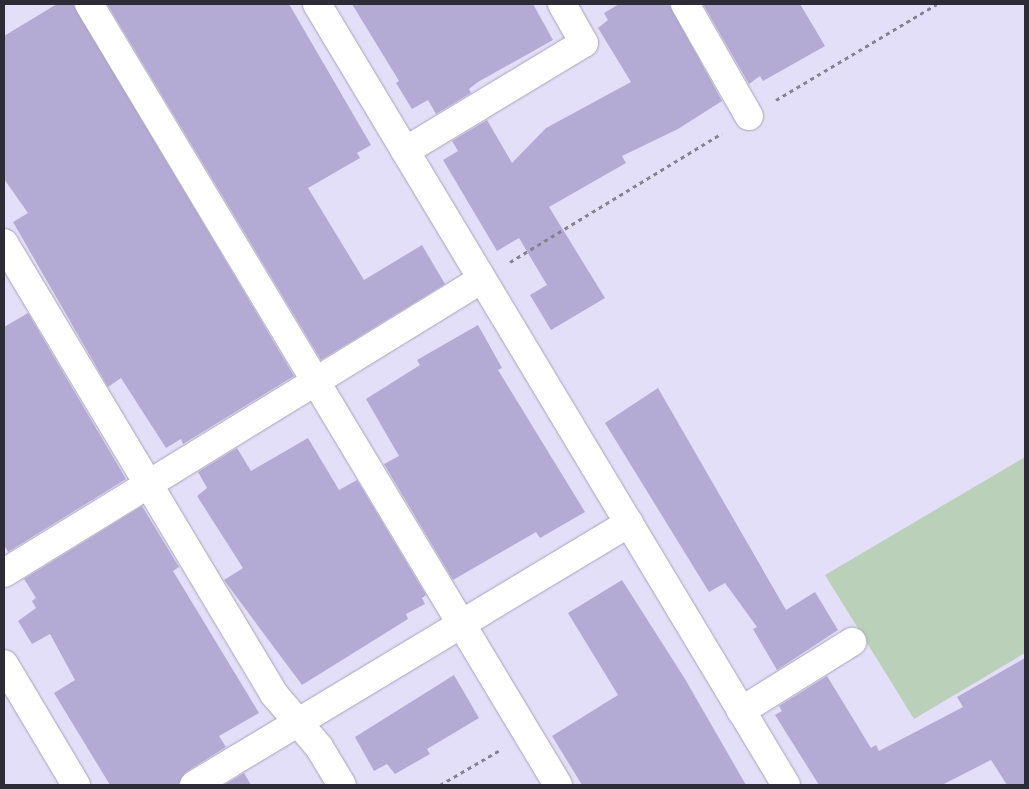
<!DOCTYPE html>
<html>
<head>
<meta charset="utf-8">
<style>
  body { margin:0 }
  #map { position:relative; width:1029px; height:789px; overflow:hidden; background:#e4dff8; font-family:Commissioner,sans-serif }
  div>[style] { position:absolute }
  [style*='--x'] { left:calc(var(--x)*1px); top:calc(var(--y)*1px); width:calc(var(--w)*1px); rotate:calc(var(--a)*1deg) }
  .green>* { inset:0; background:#bad0b8 }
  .building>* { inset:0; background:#b4abd5 }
  .path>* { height:3px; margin-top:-1.5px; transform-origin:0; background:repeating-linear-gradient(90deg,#868293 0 4px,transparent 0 8px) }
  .roads { filter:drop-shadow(0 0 1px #a8a3bb) drop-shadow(0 0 1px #a8a3bb) }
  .street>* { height:28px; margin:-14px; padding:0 14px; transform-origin:14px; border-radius:14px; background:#fff }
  span { translate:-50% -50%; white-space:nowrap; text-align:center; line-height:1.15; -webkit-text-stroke:5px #fff; paint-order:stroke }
  .frame { position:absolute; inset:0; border:5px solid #2d2b35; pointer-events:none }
</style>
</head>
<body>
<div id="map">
  <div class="green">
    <div style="clip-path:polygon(1025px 457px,1025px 653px,914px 719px,825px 575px)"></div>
  </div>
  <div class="building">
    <div style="clip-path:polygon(57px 4px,73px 4px,294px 376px,183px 444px,181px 439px,166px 448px,121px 378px,108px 387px,13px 222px,28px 213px,4px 179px,4px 36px)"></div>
    <div style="clip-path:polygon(107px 4px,289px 4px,371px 145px,357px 153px,360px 158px,308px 188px,364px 280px,422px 245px,445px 284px,321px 360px)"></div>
    <div style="clip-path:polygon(352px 4px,533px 4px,553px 40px,478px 82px,469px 89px,471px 93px,436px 114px,428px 100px,412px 109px,396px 83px,399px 81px)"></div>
    <div style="clip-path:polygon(619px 4px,669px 4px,722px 101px,678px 129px,622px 156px,626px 163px,549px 207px,605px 298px,551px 330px,530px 295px,547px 285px,519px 238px,497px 251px,443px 160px,458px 151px,452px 141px,487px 120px,512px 163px,546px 128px,631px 82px,598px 28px,608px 20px,604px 13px)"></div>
    <div style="clip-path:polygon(703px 4px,800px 4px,825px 46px,763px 81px,760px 76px,749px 84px)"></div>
    <div style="clip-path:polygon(28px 313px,126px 479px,8px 552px,4px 545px,4px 327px)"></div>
    <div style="clip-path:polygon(478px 325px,502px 368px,498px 370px,585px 512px,540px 538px,536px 532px,453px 580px,384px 464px,399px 456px,366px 399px,420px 365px,417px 360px)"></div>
    <div style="clip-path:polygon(658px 388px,786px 610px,815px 592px,838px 630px,777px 670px,753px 629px,757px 627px,725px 583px,709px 592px,605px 423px)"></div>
    <div style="clip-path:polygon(308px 438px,339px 490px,357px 480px,426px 595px,422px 598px,425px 604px,406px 614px,408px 619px,302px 685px,224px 580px,243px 568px,197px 496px,207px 488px,198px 472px,237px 448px,251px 471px)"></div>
    <div style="clip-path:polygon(142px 506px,179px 567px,173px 571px,259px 713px,219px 736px,226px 747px,186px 772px,178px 785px,110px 785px,54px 693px,75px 680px,50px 634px,32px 644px,18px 621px,36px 608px,32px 601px,36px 598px,24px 579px)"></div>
    <div style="clip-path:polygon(622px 580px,685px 679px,746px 785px,582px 785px,552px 736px,618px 695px,568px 613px)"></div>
    <div style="clip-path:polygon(1025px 658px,1025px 785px,1007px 785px,991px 760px,942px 785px,819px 785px,775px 715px,782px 711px,779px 706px,827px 676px,871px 748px,876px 745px,879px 751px,963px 707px,957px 697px)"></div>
    <div style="clip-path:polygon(454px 675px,479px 718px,427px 749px,430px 754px,395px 774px,387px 764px,374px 771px,355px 737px)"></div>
    <div style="clip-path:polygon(244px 773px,251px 785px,224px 785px)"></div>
  </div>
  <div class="path">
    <div style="--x:776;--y:100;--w:187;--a:-30.8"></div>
    <div style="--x:510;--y:262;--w:248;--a:-31.3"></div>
    <div style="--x:440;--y:785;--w:69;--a:-30.3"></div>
  </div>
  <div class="roads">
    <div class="street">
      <div style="--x:89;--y:4;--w:911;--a:59.01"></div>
      <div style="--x:317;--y:4;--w:911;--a:59.01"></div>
      <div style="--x:685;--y:4;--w:129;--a:60.3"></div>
      <div style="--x:405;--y:151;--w:209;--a:-31.1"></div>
      <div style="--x:584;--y:43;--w:45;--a:-119.4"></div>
      <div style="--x:4;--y:243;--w:526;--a:59.09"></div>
      <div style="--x:274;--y:694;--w:70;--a:49.7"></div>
      <div style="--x:319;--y:747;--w:44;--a:58.8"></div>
      <div style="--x:4;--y:573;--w:561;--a:-31.59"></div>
      <div style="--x:4;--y:664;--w:141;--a:59.2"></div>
      <div style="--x:741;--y:711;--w:131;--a:-31.9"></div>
      <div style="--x:194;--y:785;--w:508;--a:-31.06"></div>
    </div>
  </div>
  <div class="frame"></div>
</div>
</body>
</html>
